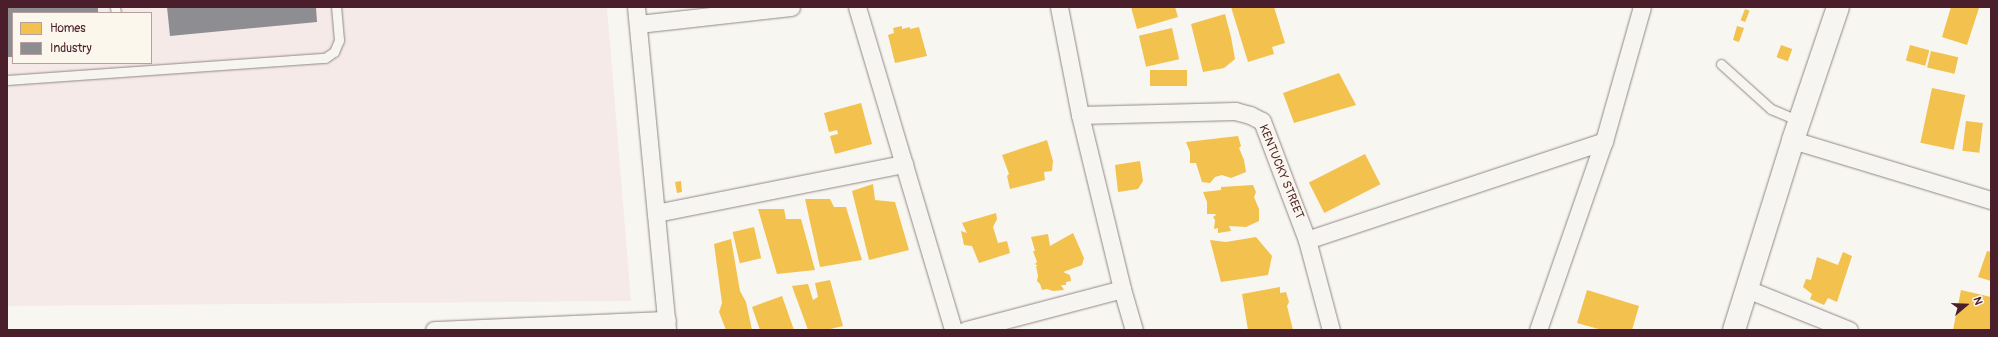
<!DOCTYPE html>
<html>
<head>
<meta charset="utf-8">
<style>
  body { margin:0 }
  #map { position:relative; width:1998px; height:337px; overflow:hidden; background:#f8f6f0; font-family:Pangolin,sans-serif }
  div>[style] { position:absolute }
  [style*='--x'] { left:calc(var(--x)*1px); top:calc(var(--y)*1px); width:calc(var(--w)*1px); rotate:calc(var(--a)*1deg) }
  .built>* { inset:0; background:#f6eae8 }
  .homes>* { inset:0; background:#f2c14e; transform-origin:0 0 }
  .industry>* { inset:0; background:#8d8d92 }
  .roads { filter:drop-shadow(0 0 1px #918787) drop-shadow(0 0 1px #918787) }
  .service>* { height:9px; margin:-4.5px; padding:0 4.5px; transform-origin:4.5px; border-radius:4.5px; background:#f6f5f1 }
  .minor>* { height:17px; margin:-8.5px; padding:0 8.5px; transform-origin:8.5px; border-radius:8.5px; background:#f6f5f1 }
  .tertiary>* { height:22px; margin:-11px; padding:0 11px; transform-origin:11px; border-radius:11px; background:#f6f5f1 }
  span { translate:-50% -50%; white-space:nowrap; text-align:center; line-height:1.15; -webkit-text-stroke:4px #fbf7ec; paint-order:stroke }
  .street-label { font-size:12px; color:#4a1f2b }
  .frame { position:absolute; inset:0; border:8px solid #4a1f2b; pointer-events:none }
  .legend { position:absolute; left:12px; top:12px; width:140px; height:52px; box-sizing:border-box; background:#fbf7ec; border:1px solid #b4a19f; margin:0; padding:5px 7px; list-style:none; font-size:12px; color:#4a1f2b }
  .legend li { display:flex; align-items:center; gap:8px; height:20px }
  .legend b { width:20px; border:1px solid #b4a19f }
  .north { position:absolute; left:1946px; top:285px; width:40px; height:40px; -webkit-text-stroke:3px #fbf7ec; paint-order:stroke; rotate:71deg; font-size:11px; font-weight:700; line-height:16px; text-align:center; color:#4a1f2b }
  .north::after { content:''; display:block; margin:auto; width:14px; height:18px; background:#4a1f2b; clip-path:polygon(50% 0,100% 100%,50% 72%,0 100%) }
</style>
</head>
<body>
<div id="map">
  <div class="built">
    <div style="clip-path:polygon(evenodd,7px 7px,607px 7px,631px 301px,7px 306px,7px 7px,13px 13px,151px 13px,151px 63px,13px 63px,13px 13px)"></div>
  </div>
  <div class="homes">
    <div style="clip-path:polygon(1131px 7px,1175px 7px,1178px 17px,1137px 29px)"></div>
    <div style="clip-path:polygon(1231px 7px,1274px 7px,1285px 43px,1272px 47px,1274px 54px,1248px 62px)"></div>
    <div style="clip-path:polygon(1951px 7px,1979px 8px,1967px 45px,1942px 37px)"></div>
    <div style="left:1745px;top:9px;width:5px;height:12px;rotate:22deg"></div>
    <div style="clip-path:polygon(1225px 14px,1231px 37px,1235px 59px,1224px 68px,1203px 72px,1191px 24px)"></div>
    <div style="clip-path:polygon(902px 26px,902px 29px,910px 27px,910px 29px,919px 27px,927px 56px,895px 63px,888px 35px,894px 33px,893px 28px)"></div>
    <div style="clip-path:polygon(1737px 26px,1744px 28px,1739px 42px,1733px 40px)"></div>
    <div style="left:1172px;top:28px;width:32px;height:34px;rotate:77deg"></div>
    <div style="left:1781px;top:45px;width:12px;height:13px;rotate:20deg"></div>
    <div style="left:1910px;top:45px;width:20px;height:16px;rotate:15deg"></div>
    <div style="left:1931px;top:51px;width:28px;height:17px;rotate:13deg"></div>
    <div style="left:1150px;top:70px;width:37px;height:16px"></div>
    <div style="clip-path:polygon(1339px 73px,1356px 105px,1294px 123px,1283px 93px)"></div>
    <div style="left:1932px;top:88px;width:34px;height:56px;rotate:12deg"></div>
    <div style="clip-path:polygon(861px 103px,872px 144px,835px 154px,830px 136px,838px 134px,837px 130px,829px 132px,824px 113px)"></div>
    <div style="left:1966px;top:121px;width:17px;height:30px;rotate:7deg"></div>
    <div style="clip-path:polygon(1238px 136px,1241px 146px,1239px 148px,1244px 160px,1246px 172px,1231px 178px,1222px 175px,1215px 177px,1210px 183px,1202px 182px,1196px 163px,1190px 163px,1190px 152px,1186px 142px)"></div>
    <div style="clip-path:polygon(1047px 140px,1053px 161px,1052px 171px,1044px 172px,1045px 180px,1010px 189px,1007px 176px,1009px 174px,1002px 155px)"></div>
    <div style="left:1365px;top:154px;width:34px;height:63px;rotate:63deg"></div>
    <div style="clip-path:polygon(1140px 161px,1143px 181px,1138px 189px,1118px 192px,1115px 165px)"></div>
    <div style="clip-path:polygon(681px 181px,682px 192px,677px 193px,675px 182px)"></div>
    <div style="clip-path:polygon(873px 184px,875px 200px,895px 202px,909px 250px,869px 260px,852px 191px)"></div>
    <div style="clip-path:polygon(1253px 185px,1256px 192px,1254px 197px,1259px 209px,1259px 221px,1246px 227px,1229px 226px,1231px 231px,1218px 233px,1218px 228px,1214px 229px,1215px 220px,1213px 217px,1216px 215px,1215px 214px,1207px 214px,1207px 202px,1203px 192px,1221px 190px,1221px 187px)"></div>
    <div style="clip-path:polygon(805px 199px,830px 199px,834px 207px,846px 207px,862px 260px,820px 267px)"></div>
    <div style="clip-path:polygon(758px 209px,784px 209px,786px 219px,801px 219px,815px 270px,777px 274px)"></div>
    <div style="clip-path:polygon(996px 213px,997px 219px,993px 227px,998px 243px,1007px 241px,1010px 253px,979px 263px,972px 246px,964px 245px,961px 231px,967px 233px,962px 223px)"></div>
    <div style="left:754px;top:227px;width:32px;height:22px;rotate:77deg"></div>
    <div style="clip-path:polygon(1073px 233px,1084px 258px,1082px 265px,1063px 272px,1070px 275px,1071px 281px,1066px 282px,1066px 285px,1061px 285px,1064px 290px,1053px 291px,1047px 289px,1042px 290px,1040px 284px,1037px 281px,1038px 276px,1036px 266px,1038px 266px,1035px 264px,1037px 262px,1033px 251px,1035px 251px,1031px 237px,1048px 234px,1050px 246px)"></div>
    <div style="clip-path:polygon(1256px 237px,1272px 256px,1268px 275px,1221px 282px,1210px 240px,1226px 242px)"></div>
    <div style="clip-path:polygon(731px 239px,740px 291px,746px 302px,752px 330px,726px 330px,719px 312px,722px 303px,714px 244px)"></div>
    <div style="clip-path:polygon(1987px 251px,1991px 252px,1991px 281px,1978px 277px)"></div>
    <div style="clip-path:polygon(1843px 252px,1852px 256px,1837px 302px,1828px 298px,1824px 305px,1810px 299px,1812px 294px,1803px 287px,1806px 279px,1811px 280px,1817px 257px,1838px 265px)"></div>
    <div style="clip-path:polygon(830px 280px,843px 326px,826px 330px,808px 330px,792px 286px,808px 284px,813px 300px,818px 297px,815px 283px)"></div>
    <div style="clip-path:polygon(1280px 287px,1280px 293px,1286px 292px,1289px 302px,1287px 306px,1293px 330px,1248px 330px,1242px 294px)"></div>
    <div style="clip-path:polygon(1587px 290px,1639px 306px,1632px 330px,1602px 330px,1577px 323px)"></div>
    <div style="clip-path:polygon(1961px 290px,1991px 297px,1991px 330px,1953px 330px)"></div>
    <div style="clip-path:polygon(782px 296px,794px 330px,760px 330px,752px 307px)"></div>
  </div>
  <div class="industry">
    <div style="clip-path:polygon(7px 7px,98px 7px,98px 13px,13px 13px,13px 57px,7px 57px)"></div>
    <div style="clip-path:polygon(167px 7px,316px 7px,317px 22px,170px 36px)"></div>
  </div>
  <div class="roads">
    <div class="service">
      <div style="--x:115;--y:7;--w:6;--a:81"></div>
      <div style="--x:1721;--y:64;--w:67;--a:42"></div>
      <div style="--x:1771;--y:109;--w:30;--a:23"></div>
      <div style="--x:7;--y:80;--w:319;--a:-4"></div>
      <div style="--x:325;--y:58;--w:11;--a:-34"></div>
      <div style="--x:334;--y:52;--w:13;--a:-67"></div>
      <div style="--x:339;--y:40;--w:33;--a:-95"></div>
    </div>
    <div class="minor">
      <div style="--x:636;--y:7;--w:324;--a:84.5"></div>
      <div style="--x:857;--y:7;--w:337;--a:73.4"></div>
      <div style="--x:1059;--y:7;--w:110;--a:79"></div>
      <div style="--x:1080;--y:115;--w:179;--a:76.4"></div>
      <div style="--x:1122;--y:289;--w:43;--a:73.7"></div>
      <div style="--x:638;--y:24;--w:154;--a:-6.3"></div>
      <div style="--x:1080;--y:115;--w:155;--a:-1.5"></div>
      <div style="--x:1235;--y:111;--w:16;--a:15"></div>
      <div style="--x:1250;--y:115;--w:13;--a:27"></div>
      <div style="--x:1262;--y:121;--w:127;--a:69.3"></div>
      <div style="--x:1307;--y:240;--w:93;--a:75.1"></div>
      <div style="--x:1793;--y:140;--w:207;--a:16.9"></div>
      <div style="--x:656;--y:213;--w:253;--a:-11.2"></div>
      <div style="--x:1307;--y:240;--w:313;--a:-18.4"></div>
      <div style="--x:1747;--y:289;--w:110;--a:21.9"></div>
      <div style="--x:434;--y:330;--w:233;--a:-2.5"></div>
      <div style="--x:966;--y:330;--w:161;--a:-14.7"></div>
      <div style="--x:1538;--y:330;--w:200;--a:-70.8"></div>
      <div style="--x:1604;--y:141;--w:139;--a:-74.2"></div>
    </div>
    <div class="tertiary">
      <div style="--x:1734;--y:330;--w:199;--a:-72.7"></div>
      <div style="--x:1793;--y:140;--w:140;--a:-71.3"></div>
    </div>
  </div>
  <div class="street-label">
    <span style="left:1281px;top:172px;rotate:68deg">KENTUCKY STREET</span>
  </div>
  <div class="frame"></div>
  <ul class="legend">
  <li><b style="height:11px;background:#f2c14e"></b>Homes</li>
  <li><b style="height:11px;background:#8d8d92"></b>Industry</li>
  </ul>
  <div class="north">N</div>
</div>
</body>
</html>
